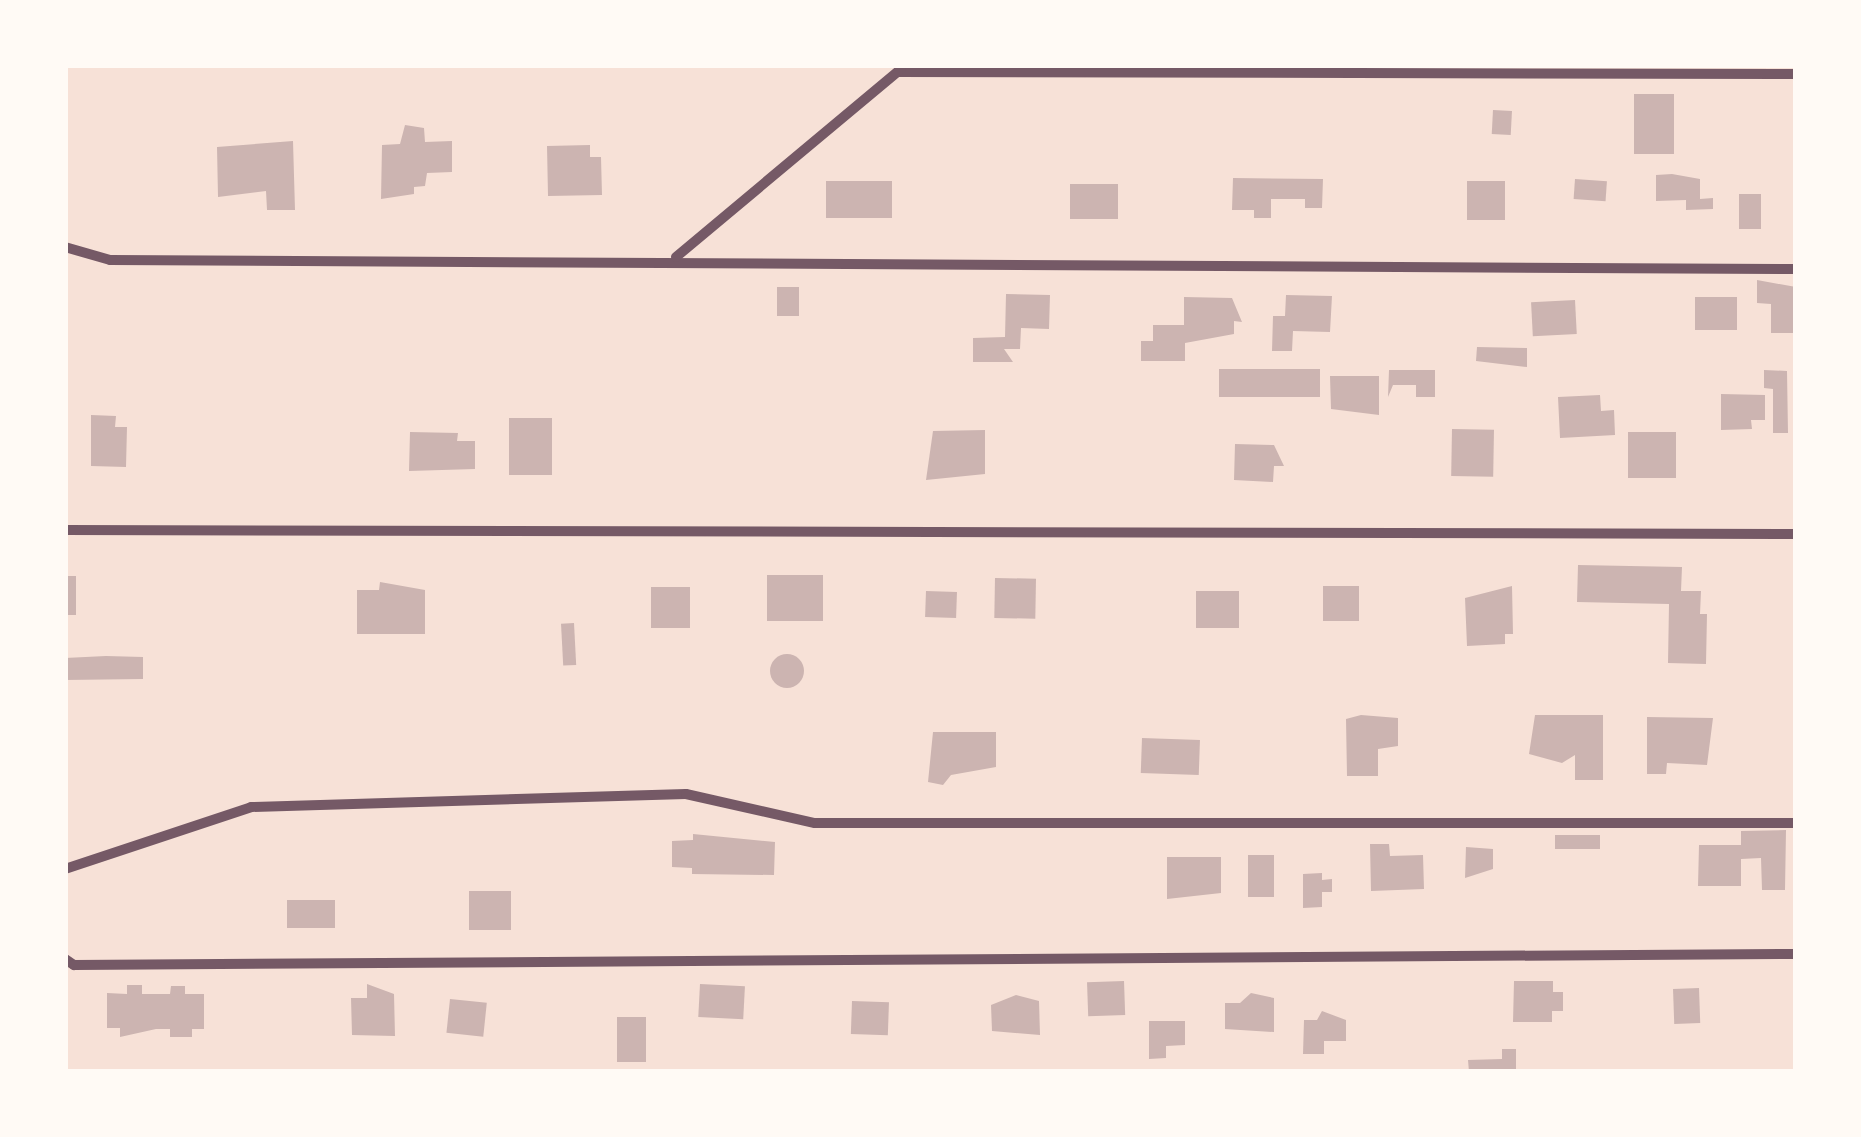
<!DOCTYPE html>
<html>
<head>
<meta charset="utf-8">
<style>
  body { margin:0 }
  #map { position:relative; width:1861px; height:1137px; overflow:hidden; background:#f7e1d7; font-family:Cabin,sans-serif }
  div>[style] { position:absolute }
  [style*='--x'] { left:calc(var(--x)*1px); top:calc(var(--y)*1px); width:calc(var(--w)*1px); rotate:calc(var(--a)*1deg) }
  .building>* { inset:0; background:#ccb4b1; transform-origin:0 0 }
  .round { border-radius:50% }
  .minor>* { height:10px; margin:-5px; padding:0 5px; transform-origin:5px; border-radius:5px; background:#755966 }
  span { translate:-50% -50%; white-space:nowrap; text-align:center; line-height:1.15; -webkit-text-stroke:10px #fffaf5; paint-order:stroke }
  .frame { position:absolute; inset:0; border:68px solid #fffaf5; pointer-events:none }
</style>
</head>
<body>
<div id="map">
  <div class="building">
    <div style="left:1634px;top:94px;width:40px;height:60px"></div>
    <div style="left:1493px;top:110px;width:19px;height:24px;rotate:3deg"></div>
    <div style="clip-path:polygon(405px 125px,424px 128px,425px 142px,452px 141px,452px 172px,427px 173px,425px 186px,414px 187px,414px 194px,381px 199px,382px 145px,400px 144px)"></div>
    <div style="clip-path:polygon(293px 141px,295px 210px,267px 210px,266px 191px,218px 197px,217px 147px)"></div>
    <div style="clip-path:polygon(590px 145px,590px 157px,601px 157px,602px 195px,548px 196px,547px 146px)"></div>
    <div style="clip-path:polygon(1672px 174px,1700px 179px,1700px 199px,1713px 198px,1713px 209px,1686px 210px,1686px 200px,1656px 201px,1656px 175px)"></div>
    <div style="clip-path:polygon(1233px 178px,1323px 179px,1322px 208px,1305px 208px,1305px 199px,1271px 199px,1271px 218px,1254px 218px,1254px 210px,1232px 210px)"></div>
    <div style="left:1575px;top:179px;width:32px;height:20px;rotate:4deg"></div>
    <div style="left:826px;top:181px;width:66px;height:37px"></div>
    <div style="left:1467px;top:181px;width:38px;height:39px"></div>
    <div style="left:1070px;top:184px;width:48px;height:35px"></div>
    <div style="left:1739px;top:194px;width:22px;height:35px"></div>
    <div style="clip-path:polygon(1757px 280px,1796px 287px,1796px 333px,1771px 333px,1771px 304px,1757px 303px)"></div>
    <div style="left:777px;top:287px;width:22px;height:29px"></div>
    <div style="clip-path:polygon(1006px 294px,1050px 295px,1049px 329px,1021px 328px,1020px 349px,1004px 349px,1013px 362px,973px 362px,973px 338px,1005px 337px)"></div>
    <div style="clip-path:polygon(1286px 295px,1332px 296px,1330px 332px,1293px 331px,1292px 351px,1272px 351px,1273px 316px,1285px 316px)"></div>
    <div style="clip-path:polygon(1184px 297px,1232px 298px,1242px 322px,1234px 321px,1234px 334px,1185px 343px,1185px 361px,1141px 361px,1141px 341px,1153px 341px,1153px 325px,1184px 325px)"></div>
    <div style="left:1695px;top:297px;width:42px;height:33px"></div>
    <div style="left:1575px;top:300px;width:34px;height:44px;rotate:87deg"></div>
    <div style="clip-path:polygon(1477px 347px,1527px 348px,1527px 367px,1476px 361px)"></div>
    <div style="left:1320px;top:369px;width:28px;height:101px;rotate:90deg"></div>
    <div style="clip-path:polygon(1389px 370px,1435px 370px,1435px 397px,1416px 397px,1416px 385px,1393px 385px,1388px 397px)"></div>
    <div style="clip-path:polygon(1764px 370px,1787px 371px,1788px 433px,1773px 433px,1773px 389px,1764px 388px)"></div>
    <div style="clip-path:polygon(1330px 376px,1379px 376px,1379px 415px,1331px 409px)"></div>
    <div style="clip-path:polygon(1721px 394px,1765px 395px,1765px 420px,1751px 420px,1752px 429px,1721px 430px)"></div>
    <div style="clip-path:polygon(1600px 395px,1601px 411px,1614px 410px,1615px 435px,1560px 438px,1558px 397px)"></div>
    <div style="clip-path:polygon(91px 415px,116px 416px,115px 427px,127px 427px,126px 467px,91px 466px)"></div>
    <div style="left:509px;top:418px;width:43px;height:57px"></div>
    <div style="left:1452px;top:429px;width:42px;height:47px;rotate:1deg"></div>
    <div style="clip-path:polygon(985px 430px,985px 474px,926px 480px,933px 431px)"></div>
    <div style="clip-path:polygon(410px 432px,458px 433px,457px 441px,475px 441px,475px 469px,409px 471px)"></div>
    <div style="left:1628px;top:432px;width:48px;height:46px"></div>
    <div style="clip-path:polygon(1235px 444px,1274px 445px,1284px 466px,1274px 466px,1273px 482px,1234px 480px)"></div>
    <div style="clip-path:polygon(1578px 565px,1682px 567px,1681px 591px,1701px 591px,1700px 614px,1707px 614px,1706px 664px,1668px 663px,1669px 604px,1577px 602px)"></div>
    <div style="left:767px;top:575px;width:56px;height:46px"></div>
    <div style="left:65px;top:576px;width:11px;height:39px"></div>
    <div style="left:995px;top:578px;width:41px;height:40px;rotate:1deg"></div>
    <div style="clip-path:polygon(380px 582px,425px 590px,425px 634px,357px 634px,357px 590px,379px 590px)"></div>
    <div style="left:1323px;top:586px;width:36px;height:35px"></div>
    <div style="clip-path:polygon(1512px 586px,1513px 634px,1505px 634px,1505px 644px,1467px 646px,1465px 598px)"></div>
    <div style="left:651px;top:587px;width:39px;height:41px"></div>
    <div style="left:926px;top:591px;width:31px;height:26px;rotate:2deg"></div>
    <div style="left:1196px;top:591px;width:43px;height:37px"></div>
    <div style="left:574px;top:623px;width:42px;height:13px;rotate:87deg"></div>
    <div class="round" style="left:770px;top:654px;width:34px;height:34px"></div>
    <div style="clip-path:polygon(106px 656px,143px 657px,143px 679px,65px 680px,65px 658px)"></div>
    <div style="clip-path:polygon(1361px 715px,1398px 718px,1398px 746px,1378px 749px,1378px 776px,1347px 776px,1346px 719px)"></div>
    <div style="clip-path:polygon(1535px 715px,1603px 715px,1603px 780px,1575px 780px,1575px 755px,1562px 763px,1529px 754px)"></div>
    <div style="clip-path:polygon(1647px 717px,1713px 718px,1707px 765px,1667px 763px,1666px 774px,1647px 774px)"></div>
    <div style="clip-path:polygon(933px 732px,996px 732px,996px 767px,951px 775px,943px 785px,928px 782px)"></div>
    <div style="left:1142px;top:738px;width:58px;height:35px;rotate:2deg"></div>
    <div style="clip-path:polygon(1786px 830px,1785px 890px,1762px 890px,1761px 858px,1741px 859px,1741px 886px,1698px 886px,1699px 845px,1741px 845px,1741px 831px)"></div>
    <div style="clip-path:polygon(693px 834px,775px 842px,774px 875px,692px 874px,692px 868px,672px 867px,672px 841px,693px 840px)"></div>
    <div style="left:1555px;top:835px;width:45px;height:14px"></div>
    <div style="clip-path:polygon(1370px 844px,1389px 844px,1390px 856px,1423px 855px,1424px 889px,1371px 891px)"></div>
    <div style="clip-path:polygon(1466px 847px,1493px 849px,1493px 869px,1465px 878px)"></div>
    <div style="left:1248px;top:855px;width:26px;height:42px"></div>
    <div style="clip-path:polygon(1167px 857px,1221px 857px,1221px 893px,1167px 899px)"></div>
    <div style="clip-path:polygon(1322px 873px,1322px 880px,1332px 879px,1332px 892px,1322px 892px,1322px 907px,1303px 908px,1303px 874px)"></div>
    <div style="left:469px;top:891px;width:42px;height:39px"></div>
    <div style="left:287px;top:900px;width:48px;height:28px"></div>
    <div style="left:1124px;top:981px;width:34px;height:37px;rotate:88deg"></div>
    <div style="clip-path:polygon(1514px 981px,1553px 981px,1553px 992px,1563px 992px,1563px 1011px,1552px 1011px,1552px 1022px,1513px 1022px)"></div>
    <div style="clip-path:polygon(367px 984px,394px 994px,395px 1036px,352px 1035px,351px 998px,367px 998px)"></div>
    <div style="left:700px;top:984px;width:45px;height:33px;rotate:3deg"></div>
    <div style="clip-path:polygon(127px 985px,142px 985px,142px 994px,170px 994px,171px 986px,185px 986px,185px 994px,204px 994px,204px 1029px,192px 1029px,192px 1037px,170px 1037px,170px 1029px,156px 1029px,120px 1037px,120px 1028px,107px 1028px,107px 993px,127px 994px)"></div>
    <div style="left:1699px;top:988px;width:35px;height:26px;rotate:88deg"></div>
    <div style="clip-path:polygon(1251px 993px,1274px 998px,1274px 1032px,1225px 1029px,1225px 1003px,1240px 1003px)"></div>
    <div style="clip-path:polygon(1016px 995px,1039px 1001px,1040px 1035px,992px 1031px,991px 1005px)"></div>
    <div style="left:450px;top:999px;width:37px;height:34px;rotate:6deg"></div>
    <div style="left:852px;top:1001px;width:37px;height:33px;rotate:2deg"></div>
    <div style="clip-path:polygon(1322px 1011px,1346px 1020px,1346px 1041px,1324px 1041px,1324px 1054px,1303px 1054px,1304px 1020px,1317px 1020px)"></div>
    <div style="left:617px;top:1017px;width:29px;height:45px"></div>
    <div style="clip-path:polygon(1149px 1021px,1185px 1021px,1185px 1045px,1166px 1046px,1166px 1058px,1149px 1059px)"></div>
    <div style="clip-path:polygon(1502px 1049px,1516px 1049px,1516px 1070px,1469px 1072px,1468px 1060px,1502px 1059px)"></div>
  </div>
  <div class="minor">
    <div style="--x:898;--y:72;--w:898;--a:0.13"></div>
    <div style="--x:65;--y:247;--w:47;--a:16.1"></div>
    <div style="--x:110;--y:260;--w:1686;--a:0.31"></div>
    <div style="--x:676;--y:257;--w:293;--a:-39.9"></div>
    <div style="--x:65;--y:530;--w:1731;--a:0.13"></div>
    <div style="--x:65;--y:869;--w:196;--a:-18.4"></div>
    <div style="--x:251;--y:807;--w:435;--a:-1.7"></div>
    <div style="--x:686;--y:794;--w:132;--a:12.7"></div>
    <div style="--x:815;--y:823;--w:981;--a:0"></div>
    <div style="--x:65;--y:959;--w:11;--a:34"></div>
    <div style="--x:74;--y:965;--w:1722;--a:-0.37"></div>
  </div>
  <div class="frame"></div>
</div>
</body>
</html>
